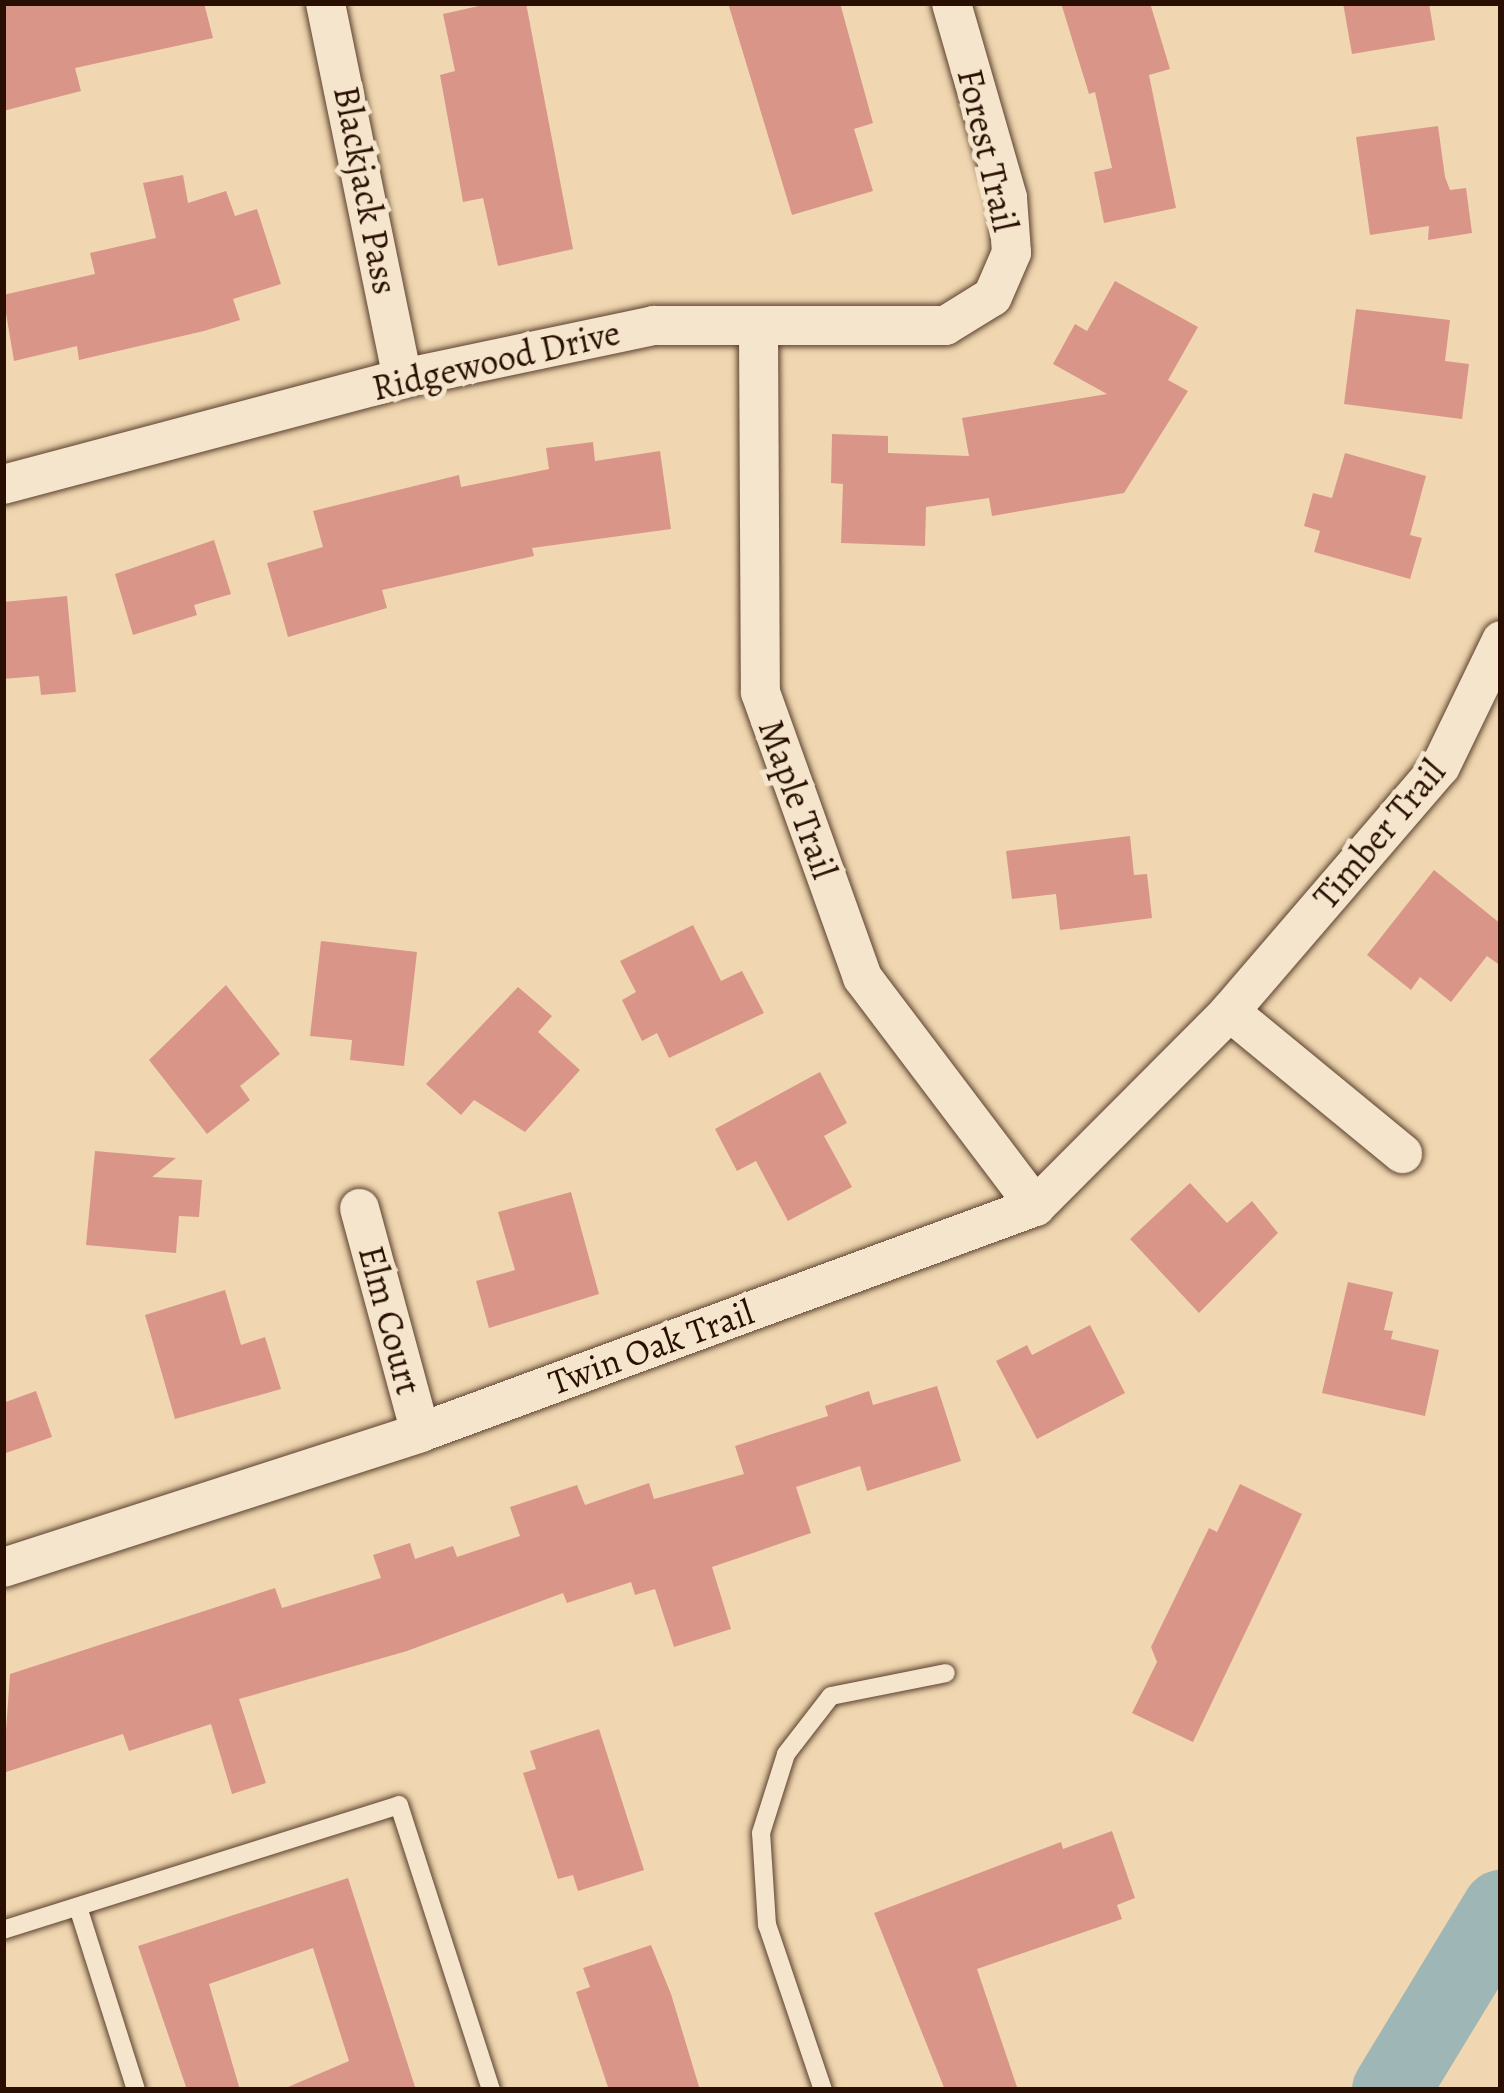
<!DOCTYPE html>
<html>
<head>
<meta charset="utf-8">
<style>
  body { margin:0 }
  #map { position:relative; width:1504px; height:2093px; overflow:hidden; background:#f0d7b1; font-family:Alegreya,serif }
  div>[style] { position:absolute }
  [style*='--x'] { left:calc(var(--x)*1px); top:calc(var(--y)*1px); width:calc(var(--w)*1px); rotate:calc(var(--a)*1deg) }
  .river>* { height:78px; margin:-39px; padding:0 39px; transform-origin:39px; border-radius:39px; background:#9eb7b6 }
  .building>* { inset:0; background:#d99688 }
  .roads { filter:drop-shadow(0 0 3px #5b412d) drop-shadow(0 0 3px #5b412d) }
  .service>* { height:18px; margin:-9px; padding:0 9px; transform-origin:9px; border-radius:9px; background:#f5e5cc }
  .minor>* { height:39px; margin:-19.5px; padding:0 19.5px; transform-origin:19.5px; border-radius:19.5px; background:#f5e5cc }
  span { translate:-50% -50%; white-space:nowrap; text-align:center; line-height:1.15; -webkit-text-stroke:10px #f5e5cc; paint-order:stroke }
  .street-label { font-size:36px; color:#290f01 }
  .frame { position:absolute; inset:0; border:6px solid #290f01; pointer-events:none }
</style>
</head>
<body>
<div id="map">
  <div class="river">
    <div style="--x:1391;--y:2090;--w:212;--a:-58.7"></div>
  </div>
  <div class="building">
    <div style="clip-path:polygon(3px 3px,204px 3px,213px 38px,75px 68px,81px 91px,3px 111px)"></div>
    <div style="clip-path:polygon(492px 3px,526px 3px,573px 249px,498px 266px,483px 198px,463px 202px,440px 75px,455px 71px,443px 14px)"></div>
    <div style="clip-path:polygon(728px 3px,840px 3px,873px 123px,854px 129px,873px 191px,792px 215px)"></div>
    <div style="clip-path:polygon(1061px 3px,1150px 3px,1170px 69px,1149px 75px,1176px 208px,1104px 223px,1094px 172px,1112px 168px,1095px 92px,1089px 94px)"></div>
    <div style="clip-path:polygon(1343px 3px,1429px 3px,1435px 40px,1352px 54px)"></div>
    <div style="clip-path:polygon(1438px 126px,1445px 177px,1450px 190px,1466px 188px,1472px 233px,1428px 240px,1429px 226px,1370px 235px,1356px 137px)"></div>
    <div style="clip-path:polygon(183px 175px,188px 203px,226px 191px,235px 216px,257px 209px,281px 284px,233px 299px,240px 320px,204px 331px,79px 360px,77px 346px,14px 361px,3px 295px,95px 274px,90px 253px,156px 238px,143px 183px)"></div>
    <div style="clip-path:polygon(1115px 281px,1198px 327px,1168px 380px,1188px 391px,1124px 493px,992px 516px,989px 498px,926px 507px,925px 546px,841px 543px,843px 484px,831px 483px,832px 434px,888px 436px,888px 453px,969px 456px,962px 418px,1107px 394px,1053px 364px,1075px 324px,1087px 331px)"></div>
    <div style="clip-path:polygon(1356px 309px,1450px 320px,1445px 361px,1469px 364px,1462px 419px,1344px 404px)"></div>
    <div style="clip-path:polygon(593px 442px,595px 461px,660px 451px,671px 529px,532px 548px,534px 556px,382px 590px,387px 608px,288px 637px,267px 563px,323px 547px,313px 511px,459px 475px,461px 487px,549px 469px,546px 448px)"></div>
    <div style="clip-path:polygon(1345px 453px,1426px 476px,1410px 535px,1422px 538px,1410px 579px,1314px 552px,1320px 531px,1304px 526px,1313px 493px,1332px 498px)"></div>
    <div style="clip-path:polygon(214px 540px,231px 594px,194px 605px,197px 615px,133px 635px,115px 574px)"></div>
    <div style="clip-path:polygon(67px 596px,76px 692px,41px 695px,39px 676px,3px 679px,3px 602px)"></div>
    <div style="clip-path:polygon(1130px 836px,1134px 875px,1147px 874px,1152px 918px,1060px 930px,1056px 894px,1012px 899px,1006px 851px)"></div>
    <div style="clip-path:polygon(1434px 870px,1501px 924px,1501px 966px,1487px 956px,1451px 1002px,1420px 977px,1411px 990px,1367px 955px)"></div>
    <div style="clip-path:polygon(693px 925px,721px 981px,742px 971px,764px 1013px,669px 1058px,657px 1033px,642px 1041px,622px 1000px,636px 992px,620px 961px)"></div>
    <div style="clip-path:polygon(321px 941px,417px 952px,404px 1066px,350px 1060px,352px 1040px,310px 1036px)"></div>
    <div style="clip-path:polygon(226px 985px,280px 1054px,240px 1086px,250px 1100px,207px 1134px,149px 1060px)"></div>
    <div style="clip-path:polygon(518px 987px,552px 1016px,538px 1032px,580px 1070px,525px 1132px,474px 1100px,461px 1115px,426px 1084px)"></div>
    <div style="clip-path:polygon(820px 1072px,847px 1123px,824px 1136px,852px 1187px,788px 1221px,756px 1161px,737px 1171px,715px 1129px)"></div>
    <div style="clip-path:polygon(95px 1151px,176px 1158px,152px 1177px,202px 1180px,199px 1217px,179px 1216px,176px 1253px,86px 1245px)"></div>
    <div style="clip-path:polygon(1190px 1183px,1227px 1223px,1252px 1201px,1278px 1233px,1199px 1313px,1130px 1239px)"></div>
    <div style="clip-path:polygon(571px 1192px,599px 1294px,489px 1328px,476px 1281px,515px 1270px,498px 1212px)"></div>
    <div style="clip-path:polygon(1348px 1282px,1393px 1292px,1384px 1330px,1393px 1331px,1391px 1339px,1439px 1350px,1425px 1416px,1322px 1393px)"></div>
    <div style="clip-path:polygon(225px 1290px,241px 1345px,265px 1337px,281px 1389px,175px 1419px,145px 1315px)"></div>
    <div style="clip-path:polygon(1090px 1325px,1125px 1393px,1037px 1439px,996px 1361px,1027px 1345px,1032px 1355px)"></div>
    <div style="clip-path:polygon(937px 1386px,961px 1461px,867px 1491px,860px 1466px,796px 1487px,811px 1533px,712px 1567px,731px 1629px,674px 1647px,655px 1589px,635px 1595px,631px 1582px,567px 1603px,563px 1593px,407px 1651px,239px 1699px,266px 1783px,232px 1794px,211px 1724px,129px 1751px,123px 1734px,3px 1773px,10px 1674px,275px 1588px,282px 1608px,381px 1578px,373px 1555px,410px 1543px,415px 1559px,453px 1546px,457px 1557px,520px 1536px,510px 1507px,577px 1485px,585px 1505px,649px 1483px,654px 1499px,744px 1474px,735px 1446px,828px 1416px,825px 1406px,869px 1391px,873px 1405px)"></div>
    <div style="clip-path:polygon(36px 1391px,52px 1437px,3px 1454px,3px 1403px)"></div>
    <div style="clip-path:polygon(1240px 1484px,1302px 1514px,1193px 1742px,1132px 1713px,1157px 1662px,1151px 1647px,1209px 1528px,1217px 1532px)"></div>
    <div style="clip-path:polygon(599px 1729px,644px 1870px,578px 1891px,573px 1875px,558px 1879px,523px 1773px,536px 1769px,530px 1751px)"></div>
    <div style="clip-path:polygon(1112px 1831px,1135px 1898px,1117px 1905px,1122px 1919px,977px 1969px,1018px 2090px,945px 2090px,874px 1913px,1061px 1842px,1063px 1849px)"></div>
    <div style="clip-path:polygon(348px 1878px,416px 2090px,281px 2090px,349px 2061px,313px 1948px,209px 1984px,240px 2090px,187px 2090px,138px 1946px)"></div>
    <div style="clip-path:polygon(651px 1945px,671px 1994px,700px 2090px,609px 2090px,576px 1992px,590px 1987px,583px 1968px)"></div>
  </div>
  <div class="roads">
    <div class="service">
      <div style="--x:78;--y:1907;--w:192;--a:72.4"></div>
      <div style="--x:3;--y:1930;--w:415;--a:-17.5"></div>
      <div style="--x:399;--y:1805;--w:299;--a:72.1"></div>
      <div style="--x:823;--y:2090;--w:174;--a:-108.7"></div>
      <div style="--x:767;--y:1925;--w:92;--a:-93.7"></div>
      <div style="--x:761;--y:1833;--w:83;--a:-72.4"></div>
      <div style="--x:786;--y:1754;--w:73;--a:-52.2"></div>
      <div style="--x:831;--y:1696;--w:117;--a:-11.3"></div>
    </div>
    <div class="minor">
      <div style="--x:325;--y:3;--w:383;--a:78.4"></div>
      <div style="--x:758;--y:329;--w:363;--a:89.7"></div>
      <div style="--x:760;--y:692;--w:303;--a:70.3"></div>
      <div style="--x:862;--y:977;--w:287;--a:52.9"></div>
      <div style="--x:3;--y:484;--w:413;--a:-14.9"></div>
      <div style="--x:402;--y:378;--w:257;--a:-11.9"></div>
      <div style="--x:653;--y:325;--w:292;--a:0"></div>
      <div style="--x:945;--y:325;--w:55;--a:-31.7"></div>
      <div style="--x:992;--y:296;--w:48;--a:-66.6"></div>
      <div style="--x:1011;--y:252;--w:55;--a:-94.2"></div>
      <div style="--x:1007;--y:197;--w:202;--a:-106.1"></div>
      <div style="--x:1229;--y:1011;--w:224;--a:39.4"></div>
      <div style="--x:359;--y:1208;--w:232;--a:74.8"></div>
      <div style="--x:3;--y:1567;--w:438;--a:-17.9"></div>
      <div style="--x:420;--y:1432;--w:655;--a:-20.18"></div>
      <div style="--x:1035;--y:1206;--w:275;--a:-45.1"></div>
      <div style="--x:1229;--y:1011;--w:323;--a:-49.3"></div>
      <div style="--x:1440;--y:766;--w:140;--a:-64.2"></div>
    </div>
  </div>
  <div class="street-label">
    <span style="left:988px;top:150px;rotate:77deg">Forest Trail</span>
    <span style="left:366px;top:190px;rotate:79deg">Blackjack Pass</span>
    <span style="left:496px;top:360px;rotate:-13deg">Ridgewood Drive</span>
    <span style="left:798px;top:799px;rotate:70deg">Maple Trail</span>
    <span style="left:1379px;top:834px;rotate:-50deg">Timber Trail</span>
    <span style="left:390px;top:1320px;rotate:75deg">Elm Court</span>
    <span style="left:651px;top:1347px;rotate:-20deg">Twin Oak Trail</span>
  </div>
  <div class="frame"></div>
</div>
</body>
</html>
